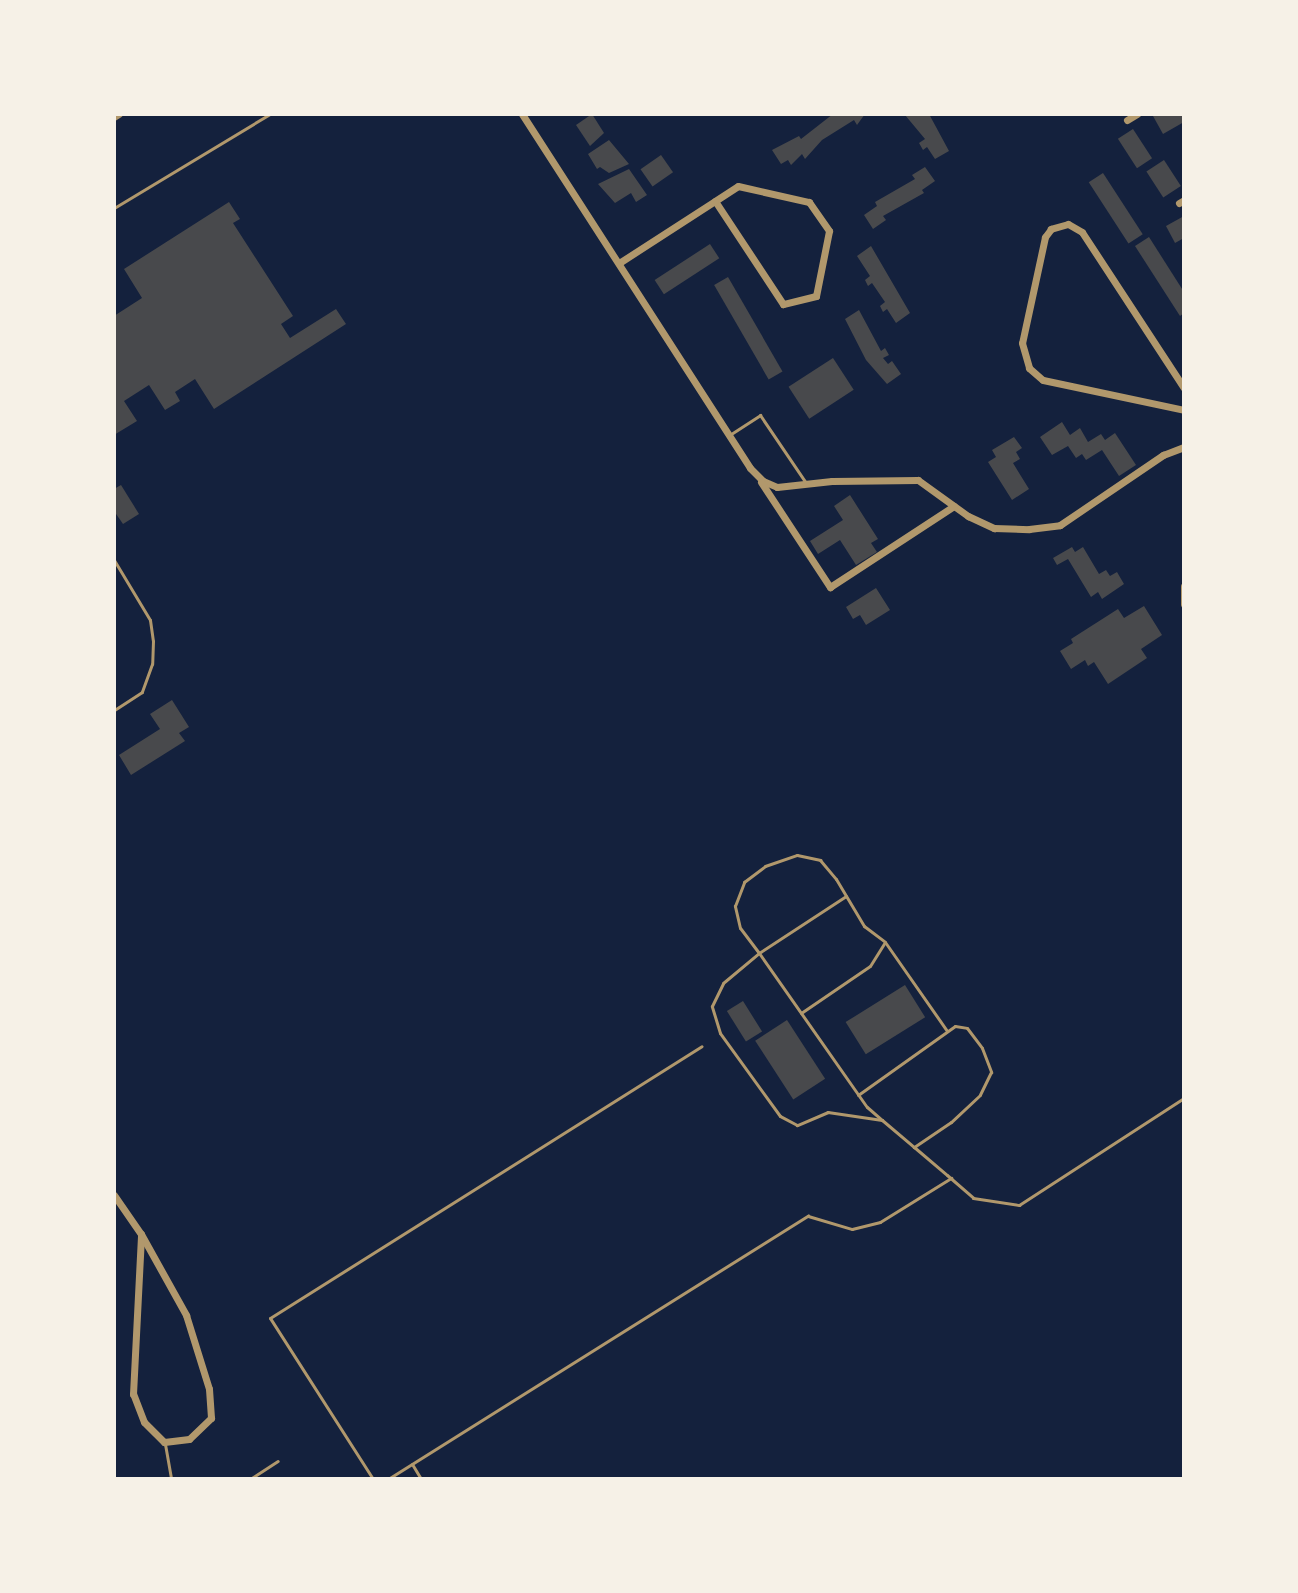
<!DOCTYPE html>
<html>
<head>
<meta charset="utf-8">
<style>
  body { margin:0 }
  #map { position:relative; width:1298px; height:1593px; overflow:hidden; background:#14213d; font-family:"Space Grotesk",sans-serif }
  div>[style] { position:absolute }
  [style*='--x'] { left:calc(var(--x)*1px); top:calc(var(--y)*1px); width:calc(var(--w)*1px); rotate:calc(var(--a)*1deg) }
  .building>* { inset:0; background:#48494c; transform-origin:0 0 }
  .service>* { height:3px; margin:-1.5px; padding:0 1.5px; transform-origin:1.5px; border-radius:1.5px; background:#b1986c }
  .minor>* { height:7px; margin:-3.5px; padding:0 3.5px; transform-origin:3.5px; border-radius:3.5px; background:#b1986c }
  .tertiary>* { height:8px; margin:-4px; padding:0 4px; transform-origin:4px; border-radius:4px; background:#b1986c }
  span { translate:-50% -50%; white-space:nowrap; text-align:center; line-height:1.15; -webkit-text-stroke:6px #f6f1e7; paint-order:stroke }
  .frame { position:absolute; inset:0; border:116px solid #f6f1e7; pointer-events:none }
</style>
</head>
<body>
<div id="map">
  <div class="building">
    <div style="clip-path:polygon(592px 114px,604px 133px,590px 146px,576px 125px)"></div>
    <div style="clip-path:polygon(833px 114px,865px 114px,857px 125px,854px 120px,822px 140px,805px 159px,802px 154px,791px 165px,788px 160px,781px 164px,772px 150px,799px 136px,801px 139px)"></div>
    <div style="clip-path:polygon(929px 114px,949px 151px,935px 159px,927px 147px,923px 150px,919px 143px,925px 139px,905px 115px)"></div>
    <div style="clip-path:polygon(1156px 114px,1184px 114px,1184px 122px,1163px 134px,1153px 116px)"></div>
    <div style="left:1133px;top:129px;width:35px;height:18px;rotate:57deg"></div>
    <div style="clip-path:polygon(609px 140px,629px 164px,609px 173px,600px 167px,597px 169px,588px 154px)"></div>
    <div style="left:661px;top:155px;width:21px;height:25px;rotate:55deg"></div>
    <div style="left:1164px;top:160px;width:31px;height:21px;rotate:57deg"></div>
    <div style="clip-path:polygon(925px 167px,935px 181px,922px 190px,924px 193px,883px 216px,886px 220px,873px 229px,864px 215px,877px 206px,875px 202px,915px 179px,912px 175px)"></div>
    <div style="clip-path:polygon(629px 169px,647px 195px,636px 202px,631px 193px,615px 203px,598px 184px)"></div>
    <div style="left:1103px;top:173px;width:73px;height:17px;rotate:57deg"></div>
    <div style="clip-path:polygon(229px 202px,240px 219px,233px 223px,293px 316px,281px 324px,290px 338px,336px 309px,346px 324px,214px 409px,195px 379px,175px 392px,180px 401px,165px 410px,149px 385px,124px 401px,137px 421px,114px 435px,114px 316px,142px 298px,124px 269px)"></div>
    <div style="clip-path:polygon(1184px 216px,1184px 238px,1175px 243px,1166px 226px)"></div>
    <div style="clip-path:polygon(1149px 237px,1184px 292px,1184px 313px,1180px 316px,1135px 246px)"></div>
    <div style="left:710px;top:244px;width:17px;height:66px;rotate:57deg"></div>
    <div style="clip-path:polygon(871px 246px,910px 313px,896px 323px,887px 309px,883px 312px,880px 306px,885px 302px,872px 283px,868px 286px,865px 280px,870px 276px,857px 256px)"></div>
    <div style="left:728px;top:277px;width:109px;height:16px;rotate:60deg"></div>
    <div style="clip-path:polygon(859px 310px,881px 351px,885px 348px,889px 355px,883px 358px,888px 364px,892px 361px,901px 374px,887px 384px,866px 360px,845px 319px)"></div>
    <div style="left:833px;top:358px;width:38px;height:53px;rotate:57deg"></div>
    <div style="clip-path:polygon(1062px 422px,1070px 435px,1080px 428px,1088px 442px,1101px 434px,1105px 440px,1115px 433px,1136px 465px,1119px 476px,1102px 450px,1086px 460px,1082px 454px,1076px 458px,1068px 446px,1052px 455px,1040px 437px)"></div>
    <div style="clip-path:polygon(1014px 437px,1022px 448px,1016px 452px,1020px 459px,1013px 463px,1029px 489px,1012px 500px,988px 462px,996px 457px,992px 450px)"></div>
    <div style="clip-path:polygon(121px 485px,139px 514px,123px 524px,114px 511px,114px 489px)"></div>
    <div style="clip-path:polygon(850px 495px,878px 539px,871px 543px,877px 552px,856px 565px,840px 540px,818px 554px,810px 541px,843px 520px,834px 506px)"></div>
    <div style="clip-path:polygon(1072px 547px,1075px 552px,1083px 547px,1099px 574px,1106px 570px,1110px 576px,1117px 572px,1124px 584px,1102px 599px,1098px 592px,1091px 597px,1068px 559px,1057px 565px,1053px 558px)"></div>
    <div style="clip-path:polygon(876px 588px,890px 610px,866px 625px,860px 615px,853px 619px,846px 607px)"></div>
    <div style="clip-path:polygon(1144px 606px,1162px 635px,1141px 649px,1147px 658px,1108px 684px,1094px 662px,1088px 666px,1085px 660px,1071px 669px,1060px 651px,1073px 643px,1071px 639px,1118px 609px,1124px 618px)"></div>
    <div style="clip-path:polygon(172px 700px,189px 727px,179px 733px,185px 741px,131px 775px,119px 755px,160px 729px,150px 714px)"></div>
    <div style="left:905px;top:985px;width:38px;height:70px;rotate:58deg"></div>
    <div style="left:743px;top:1001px;width:36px;height:19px;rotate:58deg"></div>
    <div style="left:787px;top:1020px;width:70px;height:38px;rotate:57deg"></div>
  </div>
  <div class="service">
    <div style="--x:114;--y:208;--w:182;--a:-31.1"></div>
    <div style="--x:731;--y:434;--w:35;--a:-33"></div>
    <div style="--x:760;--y:415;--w:82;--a:55.9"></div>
    <div style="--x:114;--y:560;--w:70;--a:59"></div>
    <div style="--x:150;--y:620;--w:21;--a:82"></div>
    <div style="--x:153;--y:641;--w:23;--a:92"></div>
    <div style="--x:152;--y:664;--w:30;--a:110"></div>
    <div style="--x:142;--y:692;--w:33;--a:147"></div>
    <div style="--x:846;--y:896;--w:104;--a:146.8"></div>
    <div style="--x:759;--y:953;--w:31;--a:-127"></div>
    <div style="--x:740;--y:928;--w:23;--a:-103"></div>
    <div style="--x:735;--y:906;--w:26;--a:-69"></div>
    <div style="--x:744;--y:882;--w:26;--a:-37"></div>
    <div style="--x:765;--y:866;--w:34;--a:-19"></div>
    <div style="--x:797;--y:855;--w:24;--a:12"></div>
    <div style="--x:820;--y:860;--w:25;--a:50"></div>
    <div style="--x:836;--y:879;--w:55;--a:59.2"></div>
    <div style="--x:864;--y:926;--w:26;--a:37"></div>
    <div style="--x:885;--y:942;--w:108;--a:55.1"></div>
    <div style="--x:801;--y:1013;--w:83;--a:-34.3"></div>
    <div style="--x:870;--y:966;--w:28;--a:-58"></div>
    <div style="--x:858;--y:1095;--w:119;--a:-35.4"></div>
    <div style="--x:955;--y:1026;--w:12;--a:9"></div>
    <div style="--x:967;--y:1028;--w:25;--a:53"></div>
    <div style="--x:982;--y:1048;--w:26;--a:69"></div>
    <div style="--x:991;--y:1072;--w:25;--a:116"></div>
    <div style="--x:980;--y:1095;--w:40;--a:137"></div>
    <div style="--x:951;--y:1122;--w:45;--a:146"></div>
    <div style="--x:882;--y:1120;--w:55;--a:-171.6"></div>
    <div style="--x:828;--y:1112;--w:34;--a:157"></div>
    <div style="--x:797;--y:1125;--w:19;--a:-152"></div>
    <div style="--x:780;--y:1116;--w:102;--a:-125.9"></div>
    <div style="--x:720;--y:1033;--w:28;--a:-107"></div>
    <div style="--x:712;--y:1006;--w:25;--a:-64"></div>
    <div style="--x:723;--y:983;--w:47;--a:-39.8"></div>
    <div style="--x:759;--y:953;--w:188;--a:55"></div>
    <div style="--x:867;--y:1107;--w:20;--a:41"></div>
    <div style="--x:882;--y:1120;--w:42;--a:40.2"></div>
    <div style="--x:914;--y:1147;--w:43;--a:40.3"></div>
    <div style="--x:947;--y:1175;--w:35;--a:41"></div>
    <div style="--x:973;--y:1198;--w:47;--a:8.7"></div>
    <div style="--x:1019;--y:1205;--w:197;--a:-33"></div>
    <div style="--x:165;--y:1444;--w:36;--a:80"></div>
    <div style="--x:412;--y:1464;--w:17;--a:59"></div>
    <div style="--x:250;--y:1479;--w:33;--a:-33"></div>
    <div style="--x:373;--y:1479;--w:191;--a:-122.6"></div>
    <div style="--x:270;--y:1318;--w:510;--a:-32.2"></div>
    <div style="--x:388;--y:1479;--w:496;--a:-32.1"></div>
    <div style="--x:808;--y:1216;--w:46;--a:16.5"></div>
    <div style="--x:852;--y:1229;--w:29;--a:-14"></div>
    <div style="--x:880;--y:1222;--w:84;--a:-31.8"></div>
  </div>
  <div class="minor">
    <div style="--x:522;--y:114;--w:421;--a:57.2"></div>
    <div style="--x:750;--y:468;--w:18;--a:45"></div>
    <div style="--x:763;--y:481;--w:15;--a:23"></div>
    <div style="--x:777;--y:487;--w:55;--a:-6.2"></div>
    <div style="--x:832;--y:481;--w:86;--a:-0.7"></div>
    <div style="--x:918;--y:480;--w:62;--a:35.8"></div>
    <div style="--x:968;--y:516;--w:29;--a:25"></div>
    <div style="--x:994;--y:528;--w:35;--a:2"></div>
    <div style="--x:1029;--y:529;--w:31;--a:-7"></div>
    <div style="--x:1060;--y:525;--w:125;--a:-34.2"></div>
    <div style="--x:1163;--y:455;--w:22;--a:-21"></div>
    <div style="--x:1127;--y:120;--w:12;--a:-31"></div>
    <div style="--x:738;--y:186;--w:73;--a:12.7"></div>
    <div style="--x:809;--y:202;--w:35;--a:55"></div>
    <div style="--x:829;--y:231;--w:66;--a:101.3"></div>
    <div style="--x:816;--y:296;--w:34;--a:166"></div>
    <div style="--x:783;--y:304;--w:123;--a:-123.4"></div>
    <div style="--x:715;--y:201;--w:27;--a:-33"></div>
    <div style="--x:1179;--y:203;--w:6;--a:-31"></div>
    <div style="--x:619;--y:263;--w:114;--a:-32.9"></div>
    <div style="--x:1184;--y:388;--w:186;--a:-123.2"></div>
    <div style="--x:1082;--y:232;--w:16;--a:-150"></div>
    <div style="--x:1068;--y:224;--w:18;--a:164"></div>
    <div style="--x:1051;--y:229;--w:10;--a:127"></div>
    <div style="--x:1045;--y:237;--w:108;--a:102.2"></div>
    <div style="--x:1022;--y:343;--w:26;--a:74"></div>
    <div style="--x:1029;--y:368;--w:18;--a:41"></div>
    <div style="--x:1043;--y:380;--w:144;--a:12"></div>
    <div style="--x:761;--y:482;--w:126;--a:56.7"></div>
    <div style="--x:830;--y:587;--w:148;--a:-33.2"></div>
    <div style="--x:1184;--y:586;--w:18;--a:90"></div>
    <div style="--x:114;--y:1195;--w:47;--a:55.3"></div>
    <div style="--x:141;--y:1234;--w:93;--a:60.9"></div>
    <div style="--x:186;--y:1315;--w:77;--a:72.7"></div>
    <div style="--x:209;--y:1389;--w:29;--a:86"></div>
    <div style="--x:211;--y:1418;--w:30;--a:136"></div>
    <div style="--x:189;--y:1439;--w:25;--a:173"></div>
    <div style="--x:164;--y:1442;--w:28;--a:-135"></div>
    <div style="--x:144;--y:1422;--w:30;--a:-111"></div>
    <div style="--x:133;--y:1394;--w:160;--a:-87.1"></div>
  </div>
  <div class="tertiary">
    <div style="--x:114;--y:117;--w:6;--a:-31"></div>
  </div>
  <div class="frame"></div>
</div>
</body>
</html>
